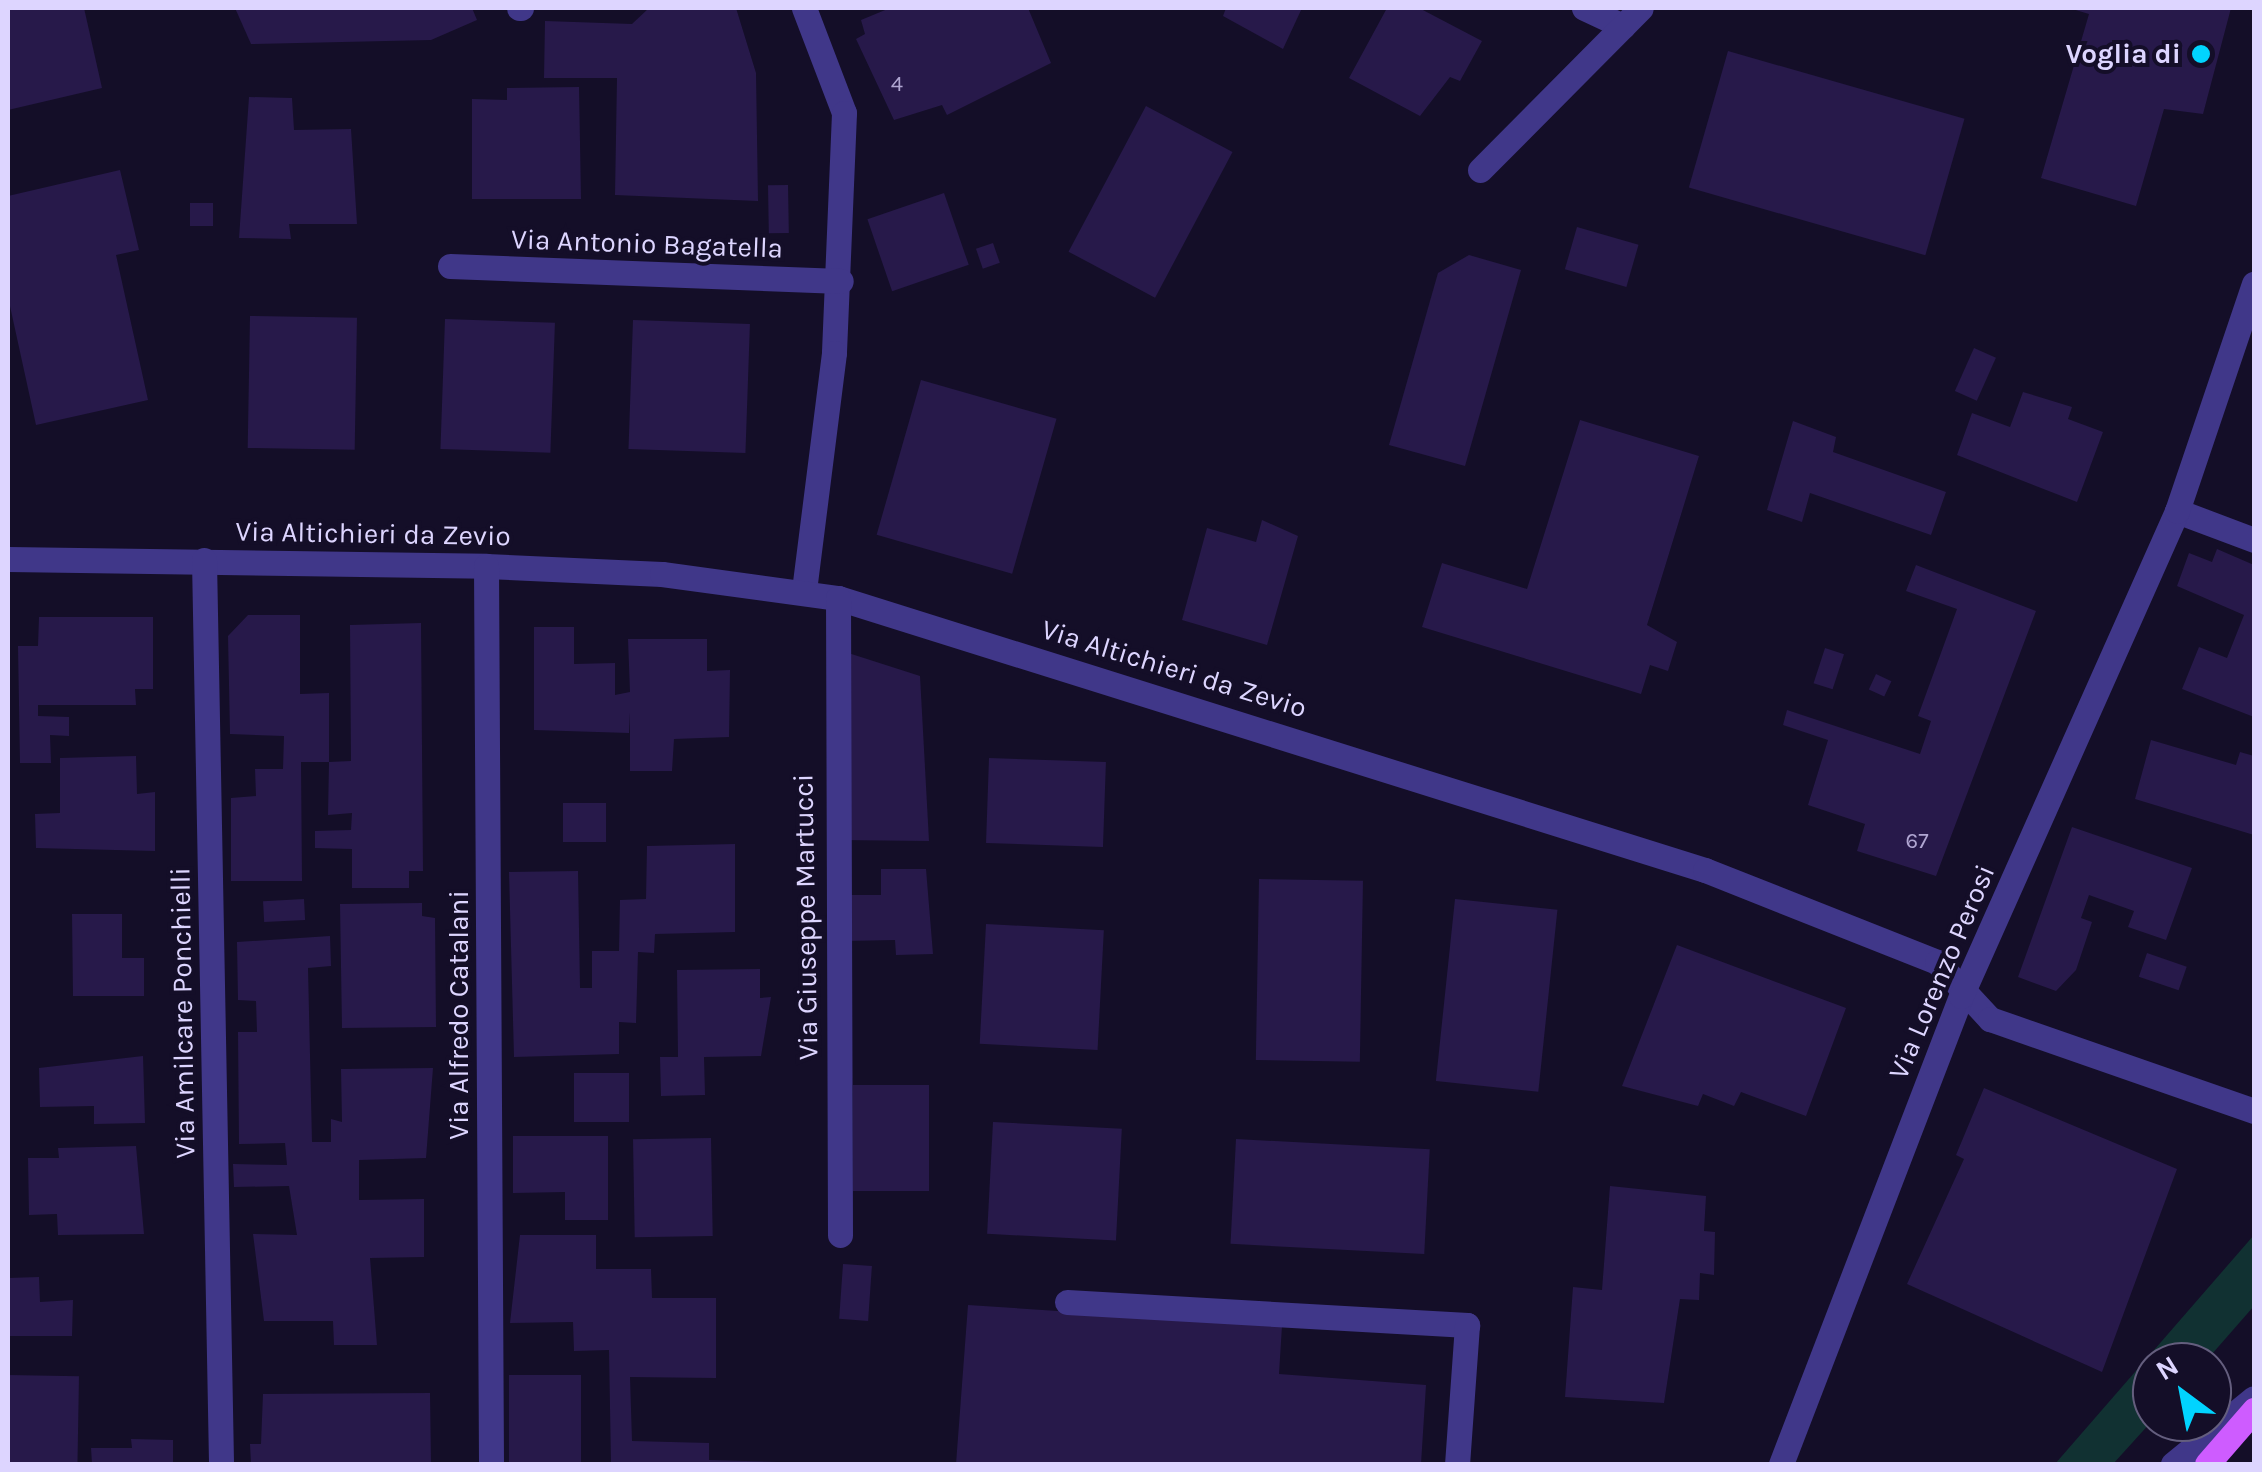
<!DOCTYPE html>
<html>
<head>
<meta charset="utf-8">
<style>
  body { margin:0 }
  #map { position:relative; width:2262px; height:1472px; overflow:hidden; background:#140e28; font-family:Karla,sans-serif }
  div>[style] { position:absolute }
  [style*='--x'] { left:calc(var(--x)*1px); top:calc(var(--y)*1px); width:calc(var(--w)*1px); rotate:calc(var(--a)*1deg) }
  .green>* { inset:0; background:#113132 }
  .building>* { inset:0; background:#27194a; transform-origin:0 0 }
  .minor>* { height:25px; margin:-12.5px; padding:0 12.5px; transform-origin:12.5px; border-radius:12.5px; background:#403789 }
  .major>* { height:25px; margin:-12.5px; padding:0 12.5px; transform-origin:12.5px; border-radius:12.5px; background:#ce5cff }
  .dots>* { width:28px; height:28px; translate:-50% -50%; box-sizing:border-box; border:5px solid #140e28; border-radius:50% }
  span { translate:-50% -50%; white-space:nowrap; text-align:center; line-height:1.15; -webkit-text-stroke:8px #140e28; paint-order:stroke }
  .number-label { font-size:22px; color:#b0a6d2 }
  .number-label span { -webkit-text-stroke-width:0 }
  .poi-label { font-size:28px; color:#ddd5ff; font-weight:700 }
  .right { translate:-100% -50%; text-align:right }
  .street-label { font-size:28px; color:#ddd5ff }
  .frame { position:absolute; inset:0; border:10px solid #ddd5ff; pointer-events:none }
  .north { position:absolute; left:2132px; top:1342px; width:100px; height:100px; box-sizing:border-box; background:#140e28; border:2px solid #645e7e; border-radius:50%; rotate:328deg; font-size:28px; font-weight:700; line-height:40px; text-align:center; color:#ddd5ff }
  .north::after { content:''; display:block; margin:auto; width:35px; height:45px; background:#01d4ff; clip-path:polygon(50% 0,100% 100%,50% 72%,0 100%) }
</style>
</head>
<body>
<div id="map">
  <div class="green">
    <div style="clip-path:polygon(2254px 1235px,2254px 1306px,2205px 1362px,2152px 1362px,2152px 1421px,2113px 1464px,2055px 1464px)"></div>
  </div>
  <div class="building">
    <div style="clip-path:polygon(8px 8px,84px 8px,102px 88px,8px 110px)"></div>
    <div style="clip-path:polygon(235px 8px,472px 8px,477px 20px,431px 40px,251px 44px)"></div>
    <div style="clip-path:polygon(649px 8px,736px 8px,756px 73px,758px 201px,615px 195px,617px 78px,544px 78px,545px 21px,632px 24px)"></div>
    <div style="clip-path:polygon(890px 8px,1028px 8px,1051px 63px,947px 115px,942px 105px,894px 120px,856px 39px,865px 34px,861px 20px)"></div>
    <div style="clip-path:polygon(1226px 8px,1302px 8px,1283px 49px,1223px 16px)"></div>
    <div style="clip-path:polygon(1387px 8px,1419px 8px,1482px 41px,1460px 81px,1450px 77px,1420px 116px,1349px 78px)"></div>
    <div style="clip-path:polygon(2069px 8px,2231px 8px,2203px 114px,2164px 109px,2136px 206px,2041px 178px,2089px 14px)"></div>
    <div style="left:1728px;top:51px;width:246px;height:142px;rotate:16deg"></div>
    <div style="clip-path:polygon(579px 87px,581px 199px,472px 199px,472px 99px,507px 100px,507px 88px)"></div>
    <div style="clip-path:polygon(249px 97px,292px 98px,294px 130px,351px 129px,357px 224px,289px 224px,291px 239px,239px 238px)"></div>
    <div style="left:1146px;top:106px;width:98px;height:165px;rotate:28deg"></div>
    <div style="clip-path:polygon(120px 170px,139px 250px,116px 255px,148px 400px,36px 425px,8px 297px,8px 196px)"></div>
    <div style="left:788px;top:185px;width:48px;height:20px;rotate:89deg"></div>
    <div style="left:944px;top:193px;width:76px;height:81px;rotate:71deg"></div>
    <div style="left:190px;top:203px;width:23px;height:23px"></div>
    <div style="left:1577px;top:227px;width:64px;height:44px;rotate:16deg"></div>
    <div style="left:993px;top:243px;width:21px;height:18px;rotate:71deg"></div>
    <div style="clip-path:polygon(1469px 255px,1521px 270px,1465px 466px,1389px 445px,1438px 273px)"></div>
    <div style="left:250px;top:316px;width:107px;height:132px;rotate:1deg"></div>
    <div style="left:445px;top:319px;width:110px;height:130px;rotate:2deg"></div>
    <div style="left:633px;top:320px;width:117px;height:129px;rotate:2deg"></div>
    <div style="left:1974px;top:348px;width:24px;height:47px;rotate:24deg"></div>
    <div style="left:921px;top:380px;width:141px;height:161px;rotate:16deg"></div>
    <div style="clip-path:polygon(2023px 392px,2072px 407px,2068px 419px,2103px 432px,2077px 502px,1957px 455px,1972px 413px,2010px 427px)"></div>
    <div style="clip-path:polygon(1580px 420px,1699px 456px,1647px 625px,1677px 642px,1668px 671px,1650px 665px,1641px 694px,1422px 627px,1442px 563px,1527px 589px)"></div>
    <div style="clip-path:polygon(1793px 421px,1836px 437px,1833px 452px,1946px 492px,1931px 535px,1810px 493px,1802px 522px,1767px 510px)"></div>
    <div style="clip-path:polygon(1262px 520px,1298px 536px,1267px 645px,1182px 620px,1207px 528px,1256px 542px)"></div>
    <div style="clip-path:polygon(2217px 549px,2254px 565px,2254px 717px,2182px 689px,2199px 647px,2227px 658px,2244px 615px,2177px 586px,2189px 553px,2212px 562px)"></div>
    <div style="clip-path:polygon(1916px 565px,2036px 611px,1936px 876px,1857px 851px,1865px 824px,1808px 805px,1828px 740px,1783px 725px,1787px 710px,1920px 754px,1931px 721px,1918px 716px,1957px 609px,1906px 591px)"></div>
    <div style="clip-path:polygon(248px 615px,300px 615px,300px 694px,329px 693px,329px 762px,301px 762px,302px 881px,231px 881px,231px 798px,256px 796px,255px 769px,283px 769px,284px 736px,230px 734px,228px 636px)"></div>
    <div style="clip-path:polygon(39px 617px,153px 617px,153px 689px,135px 689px,136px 705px,38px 705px,38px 716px,69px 717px,69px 736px,50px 735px,51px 763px,20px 763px,18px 646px,38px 646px)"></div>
    <div style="clip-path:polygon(421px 623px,423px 871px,409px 871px,409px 888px,352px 888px,352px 849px,315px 848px,315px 831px,351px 830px,352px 813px,328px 815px,329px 762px,351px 761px,350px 625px)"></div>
    <div style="clip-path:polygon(534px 627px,574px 627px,574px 664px,615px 663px,615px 695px,630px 692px,628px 639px,707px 639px,707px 671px,730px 670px,729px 737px,674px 739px,672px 771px,630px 771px,630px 712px,629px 733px,534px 730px)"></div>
    <div style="left:1825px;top:648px;width:20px;height:37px;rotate:18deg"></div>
    <div style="clip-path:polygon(839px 650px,920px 676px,929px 841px,839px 840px)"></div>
    <div style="left:1876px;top:674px;width:17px;height:17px;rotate:25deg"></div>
    <div style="clip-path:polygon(2151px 740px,2236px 765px,2240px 752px,2254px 756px,2254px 835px,2135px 799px)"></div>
    <div style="clip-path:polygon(136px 756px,137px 794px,155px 792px,155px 851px,36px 848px,35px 814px,60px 813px,60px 758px)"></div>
    <div style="left:989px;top:758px;width:117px;height:85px;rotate:2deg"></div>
    <div style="left:563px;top:803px;width:43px;height:39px"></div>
    <div style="clip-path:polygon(2072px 827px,2192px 868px,2166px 940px,2128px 927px,2134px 911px,2089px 895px,2081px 918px,2092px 922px,2076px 970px,2056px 991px,2018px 977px)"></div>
    <div style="clip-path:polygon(735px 844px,735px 932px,655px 934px,654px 953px,638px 952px,636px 1023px,619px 1022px,619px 1054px,514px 1057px,509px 872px,578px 871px,580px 988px,592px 988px,592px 951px,619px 951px,620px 900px,646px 899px,647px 846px)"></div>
    <div style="clip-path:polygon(881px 869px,926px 869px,933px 954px,896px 955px,895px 940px,844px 941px,844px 895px,881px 895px)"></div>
    <div style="left:1259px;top:879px;width:104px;height:181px;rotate:1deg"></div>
    <div style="left:304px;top:899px;width:21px;height:41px;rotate:87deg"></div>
    <div style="left:1455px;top:899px;width:103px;height:183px;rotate:6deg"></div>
    <div style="clip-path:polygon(422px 903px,422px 916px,435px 918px,436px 1027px,342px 1028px,340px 904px)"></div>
    <div style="clip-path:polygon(72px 914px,122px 914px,122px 958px,144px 958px,144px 996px,73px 996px)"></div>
    <div style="left:986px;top:924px;width:118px;height:120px;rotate:3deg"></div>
    <div style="clip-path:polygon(330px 936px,331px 966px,308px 968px,312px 1142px,331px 1142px,331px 1119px,342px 1122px,341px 1069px,433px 1068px,426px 1158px,359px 1160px,359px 1200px,424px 1199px,424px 1257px,370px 1258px,377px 1345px,334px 1345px,333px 1321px,264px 1321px,253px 1234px,297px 1235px,289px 1186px,234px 1187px,233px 1164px,287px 1165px,285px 1143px,239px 1144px,238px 1032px,257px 1032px,256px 1001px,238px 1000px,237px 942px)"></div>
    <div style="clip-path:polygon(1677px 945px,1846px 1008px,1806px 1116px,1741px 1092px,1734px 1106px,1703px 1094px,1698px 1106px,1622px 1086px)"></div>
    <div style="left:2147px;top:953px;width:42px;height:25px;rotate:19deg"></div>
    <div style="clip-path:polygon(760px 969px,760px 998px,771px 997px,761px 1056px,704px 1057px,705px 1095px,661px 1096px,660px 1057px,678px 1057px,677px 970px)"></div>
    <div style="clip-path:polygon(143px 1056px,145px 1123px,94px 1124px,94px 1106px,40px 1107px,39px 1068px)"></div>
    <div style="left:574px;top:1073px;width:55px;height:49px"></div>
    <div style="left:853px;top:1085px;width:76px;height:106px"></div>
    <div style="clip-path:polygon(1984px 1088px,2177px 1169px,2102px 1372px,1907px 1284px,1964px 1159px,1956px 1155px)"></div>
    <div style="left:993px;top:1122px;width:129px;height:112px;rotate:3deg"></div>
    <div style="clip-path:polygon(513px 1136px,608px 1136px,608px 1220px,565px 1220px,565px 1192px,513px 1193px)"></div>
    <div style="left:711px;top:1138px;width:98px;height:78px;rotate:89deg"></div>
    <div style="left:1236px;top:1139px;width:194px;height:105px;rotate:3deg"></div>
    <div style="clip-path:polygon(136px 1146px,144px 1234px,58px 1235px,57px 1214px,29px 1215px,28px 1158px,59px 1158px,58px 1148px)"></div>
    <div style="clip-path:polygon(1610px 1186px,1706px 1196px,1704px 1231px,1715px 1232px,1714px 1275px,1700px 1273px,1699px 1300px,1680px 1299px,1664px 1403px,1565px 1397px,1573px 1287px,1602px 1290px)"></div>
    <div style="clip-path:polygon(520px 1235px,596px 1235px,596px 1269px,651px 1269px,652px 1298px,716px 1298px,716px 1378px,630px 1377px,632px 1441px,709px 1443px,709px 1460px,847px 1464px,611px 1464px,609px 1350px,574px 1351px,573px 1322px,510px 1323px)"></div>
    <div style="left:843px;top:1264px;width:29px;height:55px;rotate:4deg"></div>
    <div style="clip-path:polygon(39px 1277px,40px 1302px,73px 1300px,72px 1336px,8px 1336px,8px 1278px)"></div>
    <div style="clip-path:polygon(968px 1305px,1282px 1326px,1279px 1374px,1426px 1385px,1421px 1464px,956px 1464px)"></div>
    <div style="left:8px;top:1375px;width:71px;height:89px;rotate:1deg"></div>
    <div style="left:509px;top:1375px;width:72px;height:89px"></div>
    <div style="clip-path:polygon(430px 1393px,431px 1464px,251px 1464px,250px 1444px,261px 1444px,263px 1394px)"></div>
    <div style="clip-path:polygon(131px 1439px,173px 1440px,173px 1464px,92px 1464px,91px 1448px,132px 1448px)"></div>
  </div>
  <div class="minor">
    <div style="--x:519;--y:8;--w:2;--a:0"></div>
    <div style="--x:804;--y:8;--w:112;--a:69.1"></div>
    <div style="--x:844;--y:113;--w:240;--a:92.4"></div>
    <div style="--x:834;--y:353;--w:240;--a:97.2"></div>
    <div style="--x:1584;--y:8;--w:43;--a:24.8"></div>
    <div style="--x:1480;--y:170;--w:228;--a:-45.2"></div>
    <div style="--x:450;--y:266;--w:391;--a:2.2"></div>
    <div style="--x:2177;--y:511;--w:82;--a:20.6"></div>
    <div style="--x:8;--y:559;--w:478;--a:0.8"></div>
    <div style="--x:486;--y:566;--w:176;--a:2.6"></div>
    <div style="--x:662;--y:574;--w:178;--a:7.8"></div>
    <div style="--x:838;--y:598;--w:909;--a:17.42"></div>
    <div style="--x:1705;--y:870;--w:250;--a:21.6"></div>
    <div style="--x:1937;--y:962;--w:78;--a:47.1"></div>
    <div style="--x:1990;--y:1019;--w:280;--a:19.2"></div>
    <div style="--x:204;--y:560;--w:904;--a:88.92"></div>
    <div style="--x:486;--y:566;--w:898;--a:89.68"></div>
    <div style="--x:838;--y:598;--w:637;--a:89.82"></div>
    <div style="--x:1067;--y:1302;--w:401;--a:3.3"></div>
    <div style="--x:1467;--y:1325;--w:139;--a:94.1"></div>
    <div style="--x:1781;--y:1464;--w:501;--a:-68.96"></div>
    <div style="--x:1961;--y:996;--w:531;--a:-65.99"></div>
    <div style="--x:2177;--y:511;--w:240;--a:-71.3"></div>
    <div style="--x:2173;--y:1464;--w:104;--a:-39.2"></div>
  </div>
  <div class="major">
    <div style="--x:2207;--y:1464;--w:72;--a:-49"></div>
  </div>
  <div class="dots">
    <div style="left:2201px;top:54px;background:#01d4ff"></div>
  </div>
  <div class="number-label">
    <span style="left:897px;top:85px">4</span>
    <span style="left:1917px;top:842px">67</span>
  </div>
  <div class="poi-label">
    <span class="right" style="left:2181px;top:54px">Voglia di</span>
  </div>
  <div class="street-label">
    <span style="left:647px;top:244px;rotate:2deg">Via Antonio Bagatella</span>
    <span style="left:373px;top:534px;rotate:1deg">Via Altichieri da Zevio</span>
    <span style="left:1174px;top:669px;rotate:17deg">Via Altichieri da Zevio</span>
    <span style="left:806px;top:917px;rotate:-91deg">Via Giuseppe Martucci</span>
    <span style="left:1942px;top:972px;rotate:-67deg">Via Lorenzo Perosi</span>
    <span style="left:183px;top:1013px;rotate:-91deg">Via Amilcare Ponchielli</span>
    <span style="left:459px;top:1015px;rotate:-90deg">Via Alfredo Catalani</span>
  </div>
  <div class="frame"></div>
  <div class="north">N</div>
</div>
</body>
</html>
